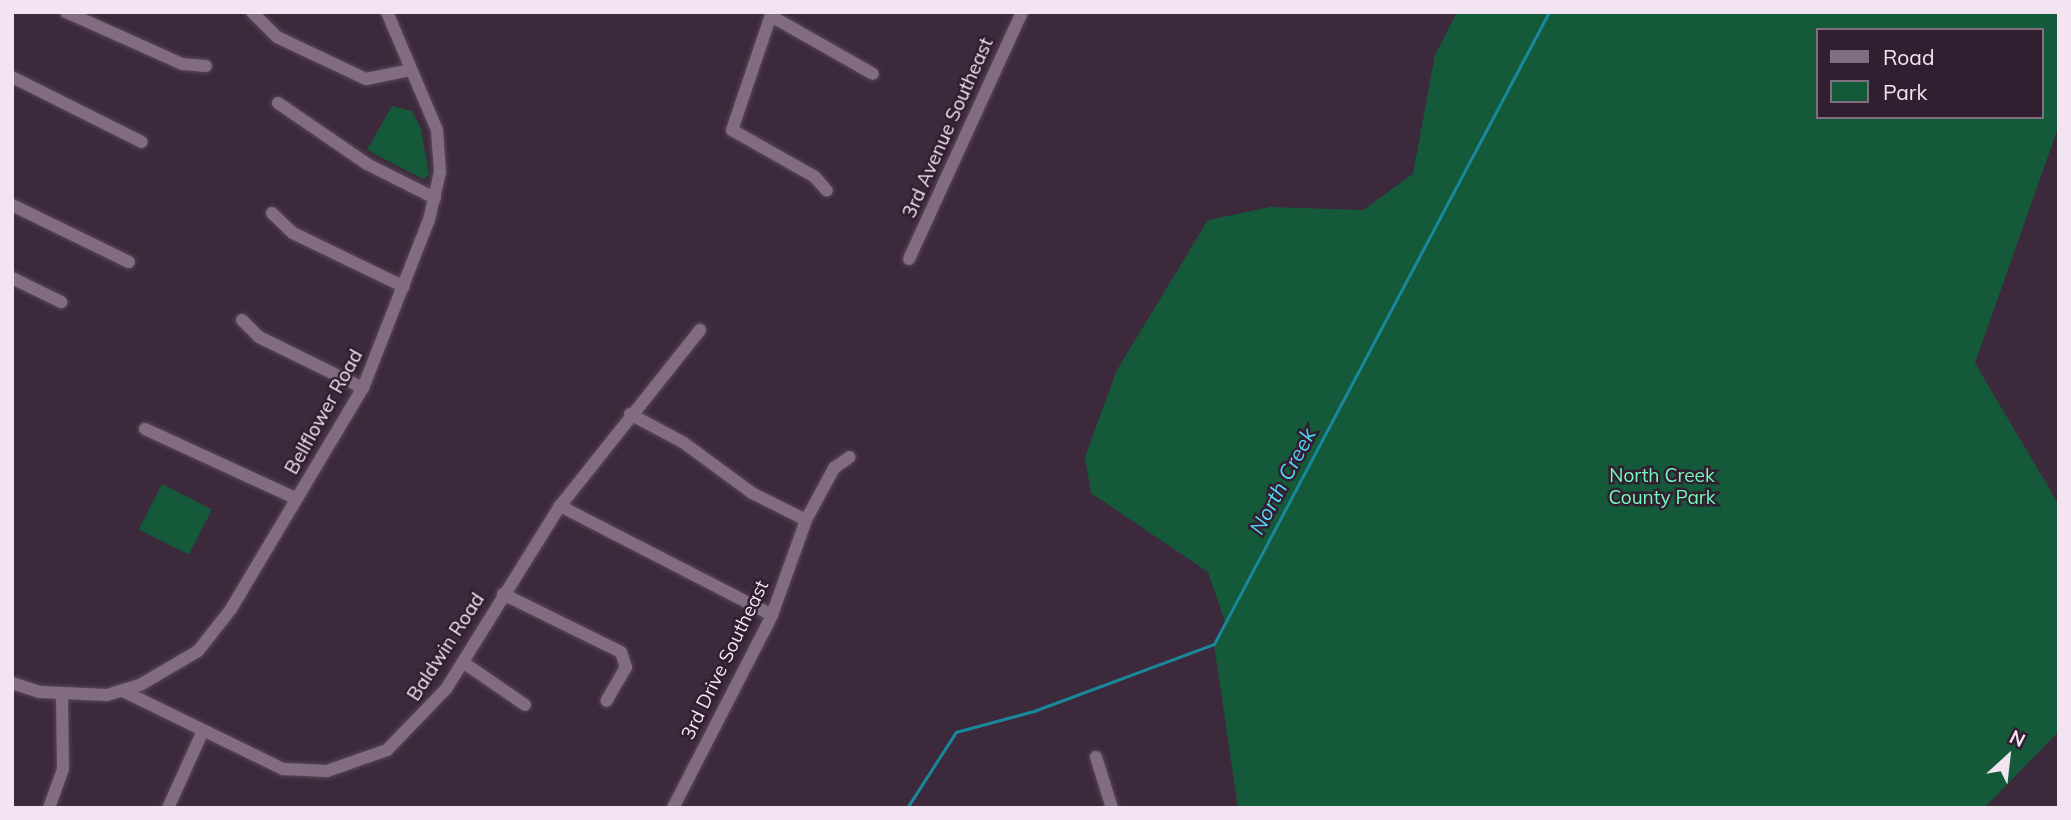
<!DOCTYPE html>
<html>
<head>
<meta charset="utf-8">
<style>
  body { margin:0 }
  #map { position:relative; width:2071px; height:820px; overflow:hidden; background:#3c293b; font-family:Mulish,sans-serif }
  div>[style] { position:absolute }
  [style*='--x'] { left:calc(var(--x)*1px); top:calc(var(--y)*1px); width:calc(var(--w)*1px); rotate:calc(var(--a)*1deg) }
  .green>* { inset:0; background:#15593b; transform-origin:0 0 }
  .stream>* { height:2.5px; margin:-1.25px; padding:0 1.25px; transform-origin:1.25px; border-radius:1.25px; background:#19889d }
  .roads { filter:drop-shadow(0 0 2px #584858) drop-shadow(0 0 2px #584858) }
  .minor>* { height:12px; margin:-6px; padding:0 6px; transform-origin:6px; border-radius:6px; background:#816c81 }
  span { translate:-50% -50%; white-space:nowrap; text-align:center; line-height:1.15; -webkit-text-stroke:5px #311f31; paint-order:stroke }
  .street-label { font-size:19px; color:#f2e5f1 }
  .park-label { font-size:19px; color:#74fab9 }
  .water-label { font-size:21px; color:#51d6f3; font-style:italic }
  .frame { position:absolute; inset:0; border:14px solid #f2e5f1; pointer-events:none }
  .legend { position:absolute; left:1816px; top:28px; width:228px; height:91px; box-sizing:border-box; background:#311f31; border:2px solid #7e6e7e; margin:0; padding:9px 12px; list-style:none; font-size:21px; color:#f2e5f1 }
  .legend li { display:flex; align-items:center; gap:14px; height:35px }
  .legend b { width:35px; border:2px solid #7e6e7e }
  .north { position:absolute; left:1973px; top:722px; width:70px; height:70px; -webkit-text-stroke:5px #311f31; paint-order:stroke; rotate:27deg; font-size:19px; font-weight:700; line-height:28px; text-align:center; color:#f2e5f1 }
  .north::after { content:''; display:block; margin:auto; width:24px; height:32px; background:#f2e5f1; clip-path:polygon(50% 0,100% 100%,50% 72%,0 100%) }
</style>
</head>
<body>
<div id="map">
  <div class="green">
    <div style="clip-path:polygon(evenodd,1457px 12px,2059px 12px,2059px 125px,1975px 363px,2059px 505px,2059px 731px,1984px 808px,1238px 808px,1214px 644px,1225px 622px,1208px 572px,1091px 493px,1085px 457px,1117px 370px,1208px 220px,1270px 207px,1363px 210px,1413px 174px,1435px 55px,1457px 12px,1817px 30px,2041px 30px,2041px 117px,1817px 117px,1817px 30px)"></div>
    <div style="clip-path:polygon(392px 106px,412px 111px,421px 129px,429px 175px,423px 179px,367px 150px)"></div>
    <div style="left:162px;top:484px;width:56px;height:51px;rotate:27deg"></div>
  </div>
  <div class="stream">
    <div style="--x:907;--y:808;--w:90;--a:-57.2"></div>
    <div style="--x:956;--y:732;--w:81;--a:-15.1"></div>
    <div style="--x:1034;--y:711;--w:192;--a:-20.4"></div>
    <div style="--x:1214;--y:644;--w:715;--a:-62.07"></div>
  </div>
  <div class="roads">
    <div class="minor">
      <div style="--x:66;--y:12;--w:127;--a:24.1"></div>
      <div style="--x:182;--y:64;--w:24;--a:5"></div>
      <div style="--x:252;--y:12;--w:35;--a:45"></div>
      <div style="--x:277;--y:37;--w:98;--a:25.3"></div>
      <div style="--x:366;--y:79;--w:46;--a:-11.3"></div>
      <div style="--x:772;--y:12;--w:125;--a:108.7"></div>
      <div style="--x:732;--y:130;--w:95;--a:29.5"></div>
      <div style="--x:815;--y:177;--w:18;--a:49"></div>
      <div style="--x:771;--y:16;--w:117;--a:29.6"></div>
      <div style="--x:12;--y:77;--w:145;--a:26.6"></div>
      <div style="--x:278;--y:103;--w:108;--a:34.4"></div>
      <div style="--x:367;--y:164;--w:76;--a:26.6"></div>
      <div style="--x:12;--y:205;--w:130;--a:26"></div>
      <div style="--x:272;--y:213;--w:29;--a:44"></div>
      <div style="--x:293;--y:233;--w:123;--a:25.9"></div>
      <div style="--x:909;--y:259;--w:272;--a:-65.4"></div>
      <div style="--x:12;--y:278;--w:55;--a:26.1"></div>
      <div style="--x:242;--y:320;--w:24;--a:45"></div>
      <div style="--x:259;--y:337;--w:116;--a:26.1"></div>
      <div style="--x:630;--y:414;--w:61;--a:28.2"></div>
      <div style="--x:684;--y:443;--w:84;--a:36.3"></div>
      <div style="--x:752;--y:493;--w:60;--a:26.6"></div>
      <div style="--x:145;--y:429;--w:167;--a:24.7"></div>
      <div style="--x:560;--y:506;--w:238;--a:27.2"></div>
      <div style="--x:503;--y:594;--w:131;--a:26.2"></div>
      <div style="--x:621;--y:652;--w:16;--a:72"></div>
      <div style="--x:626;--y:667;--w:39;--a:120"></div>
      <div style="--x:464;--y:663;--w:74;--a:34.5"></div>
      <div style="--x:12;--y:683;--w:29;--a:18"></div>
      <div style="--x:40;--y:692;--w:67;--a:2.6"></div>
      <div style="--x:107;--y:695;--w:34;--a:-17"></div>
      <div style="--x:140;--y:685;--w:67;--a:-30.4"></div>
      <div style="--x:198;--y:651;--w:53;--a:-51.8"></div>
      <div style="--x:231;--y:609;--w:257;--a:-59.2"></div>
      <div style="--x:363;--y:388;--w:180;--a:-68.6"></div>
      <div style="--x:429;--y:220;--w:49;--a:-77.1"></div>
      <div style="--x:440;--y:172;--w:42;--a:-94.1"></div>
      <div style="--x:437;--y:130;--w:128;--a:-113"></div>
      <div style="--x:125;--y:692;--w:176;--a:26"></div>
      <div style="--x:283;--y:769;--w:44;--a:2.6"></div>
      <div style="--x:327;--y:771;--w:64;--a:-19.3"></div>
      <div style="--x:387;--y:750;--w:85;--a:-46"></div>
      <div style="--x:446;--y:689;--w:216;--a:-58.1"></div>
      <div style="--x:560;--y:506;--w:225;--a:-51.5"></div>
      <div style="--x:1096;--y:757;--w:53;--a:72.6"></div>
      <div style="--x:49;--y:808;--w:41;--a:-70.3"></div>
      <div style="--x:63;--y:769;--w:75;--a:-90.8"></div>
      <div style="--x:168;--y:808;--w:82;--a:-65.6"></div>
      <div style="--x:673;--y:808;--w:217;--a:-62.8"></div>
      <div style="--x:772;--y:615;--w:101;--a:-70.3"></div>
      <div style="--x:806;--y:520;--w:59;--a:-61.7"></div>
      <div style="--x:834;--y:468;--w:19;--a:-35"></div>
    </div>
  </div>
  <div class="street-label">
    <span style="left:948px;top:128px;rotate:-66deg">3rd Avenue Southeast</span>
    <span style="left:324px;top:412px;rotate:-61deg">Bellflower Road</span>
    <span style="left:446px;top:647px;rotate:-57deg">Baldwin Road</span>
    <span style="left:725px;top:660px;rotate:-64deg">3rd Drive Southeast</span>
  </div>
  <div class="park-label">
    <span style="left:1662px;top:487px">North Creek<br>County Park</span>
  </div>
  <div class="water-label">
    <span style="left:1282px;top:481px;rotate:-62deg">North Creek</span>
  </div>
  <div class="frame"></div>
  <ul class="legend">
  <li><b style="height:9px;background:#816c81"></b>Road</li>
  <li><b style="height:19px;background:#15593b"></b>Park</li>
  </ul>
  <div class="north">N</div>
</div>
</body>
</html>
